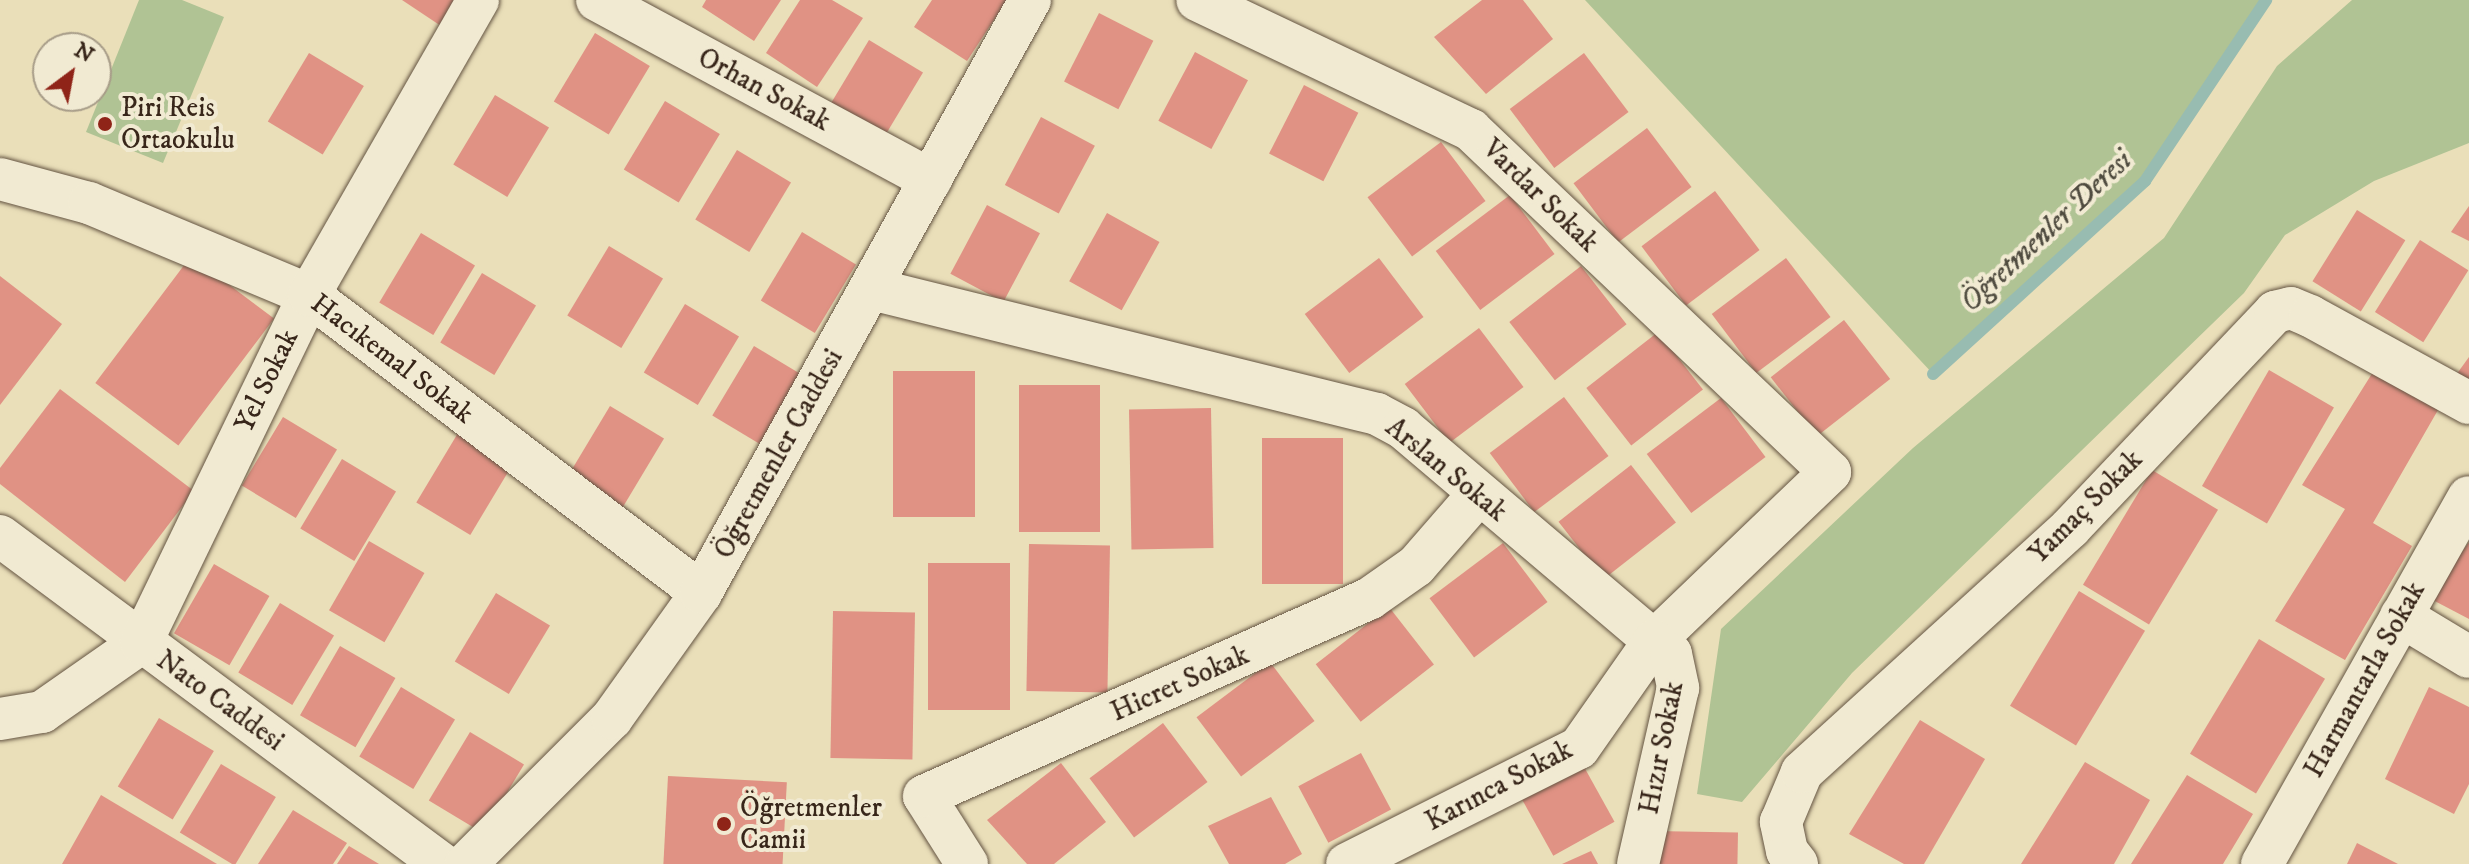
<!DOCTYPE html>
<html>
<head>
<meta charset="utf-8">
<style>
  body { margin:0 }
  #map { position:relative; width:2469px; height:864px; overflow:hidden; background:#eadfb9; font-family:"IM FELL DW Pica",serif }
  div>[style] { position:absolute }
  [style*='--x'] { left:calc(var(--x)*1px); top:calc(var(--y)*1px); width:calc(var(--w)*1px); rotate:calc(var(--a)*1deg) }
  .green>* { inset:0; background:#b0c394 }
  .stream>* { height:12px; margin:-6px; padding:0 6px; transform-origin:6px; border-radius:6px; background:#98bcb1 }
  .building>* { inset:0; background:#e09284; transform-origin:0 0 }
  .roads { filter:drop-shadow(0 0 2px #645442) drop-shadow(0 0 2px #645442) }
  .minor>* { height:42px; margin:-21px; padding:0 21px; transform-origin:21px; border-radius:21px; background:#f1ead2 }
  .dots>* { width:22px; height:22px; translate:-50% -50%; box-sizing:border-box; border:4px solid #f1ead2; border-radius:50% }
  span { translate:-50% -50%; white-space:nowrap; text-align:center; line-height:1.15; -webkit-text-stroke:8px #f1ead2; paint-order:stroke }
  .street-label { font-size:28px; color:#38261a }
  .poi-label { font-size:28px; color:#38261a }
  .left { translate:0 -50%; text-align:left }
  .water-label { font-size:30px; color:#504c40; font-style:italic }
  .north { position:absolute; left:32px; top:32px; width:80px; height:80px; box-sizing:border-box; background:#f1ead2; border:2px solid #a79c88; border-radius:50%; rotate:32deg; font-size:22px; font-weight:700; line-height:32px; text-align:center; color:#38261a }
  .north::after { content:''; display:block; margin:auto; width:28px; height:36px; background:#8f2418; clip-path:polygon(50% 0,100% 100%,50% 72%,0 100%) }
</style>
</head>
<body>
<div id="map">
  <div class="green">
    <div style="clip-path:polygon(139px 0,182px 0,224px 17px,163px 163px,86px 132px)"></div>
    <div style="clip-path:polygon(1585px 0,2266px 0,2145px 181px,1933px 374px)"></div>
    <div style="clip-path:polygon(2352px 0,2469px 0,2469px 143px,2374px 181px,2285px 235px,2244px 293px,1852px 673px,1742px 802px,1697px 794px,1721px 629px,1913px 448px,2164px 238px,2277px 66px)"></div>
  </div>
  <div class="stream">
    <div style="--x:1933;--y:374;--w:287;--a:-42.3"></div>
    <div style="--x:2145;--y:181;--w:218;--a:-56.2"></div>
  </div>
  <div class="building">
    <div style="clip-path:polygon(402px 0,458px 0,441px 26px)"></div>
    <div style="clip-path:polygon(706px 0,781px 0,754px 41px,702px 7px)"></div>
    <div style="clip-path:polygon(800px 0,832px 0,863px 18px,817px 87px,766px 53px)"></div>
    <div style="clip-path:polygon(932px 0,1007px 0,967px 61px,914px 27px)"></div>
    <div style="clip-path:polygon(1482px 0,1523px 0,1553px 39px,1486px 94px,1434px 37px)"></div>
    <div style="left:1099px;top:13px;width:61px;height:77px;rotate:27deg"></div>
    <div style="left:595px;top:33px;width:64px;height:80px;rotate:31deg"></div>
    <div style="left:869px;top:40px;width:63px;height:80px;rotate:31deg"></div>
    <div style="left:1195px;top:52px;width:60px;height:78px;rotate:28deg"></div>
    <div style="left:309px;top:53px;width:64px;height:80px;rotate:31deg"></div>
    <div style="left:1584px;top:53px;width:74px;height:93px;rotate:53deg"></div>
    <div style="left:1304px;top:85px;width:61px;height:77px;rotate:27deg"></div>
    <div style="left:495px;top:95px;width:63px;height:81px;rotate:31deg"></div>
    <div style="left:665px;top:101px;width:64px;height:80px;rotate:31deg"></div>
    <div style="left:1041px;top:117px;width:61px;height:77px;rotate:28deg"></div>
    <div style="left:1647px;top:128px;width:74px;height:92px;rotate:53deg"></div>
    <div style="left:1441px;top:142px;width:74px;height:92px;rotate:53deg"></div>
    <div style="left:737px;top:150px;width:63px;height:81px;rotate:31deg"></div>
    <div style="left:1715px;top:191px;width:74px;height:92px;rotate:53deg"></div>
    <div style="left:1510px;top:195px;width:74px;height:93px;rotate:53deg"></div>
    <div style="left:987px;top:205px;width:60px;height:78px;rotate:28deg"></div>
    <div style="clip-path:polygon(2469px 206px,2469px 241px,2451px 232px)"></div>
    <div style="left:2357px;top:210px;width:57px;height:84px;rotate:32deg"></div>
    <div style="left:1107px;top:213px;width:60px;height:78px;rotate:29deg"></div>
    <div style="left:802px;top:232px;width:63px;height:80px;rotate:31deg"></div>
    <div style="left:421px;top:233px;width:63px;height:81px;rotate:31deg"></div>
    <div style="left:2420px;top:240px;width:57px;height:85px;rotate:32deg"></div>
    <div style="left:609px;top:246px;width:63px;height:81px;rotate:31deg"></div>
    <div style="left:191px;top:256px;width:104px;height:159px;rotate:37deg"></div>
    <div style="left:1379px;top:258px;width:74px;height:93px;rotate:53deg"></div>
    <div style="left:1786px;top:258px;width:74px;height:93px;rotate:53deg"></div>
    <div style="left:1581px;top:266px;width:74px;height:91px;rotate:52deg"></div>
    <div style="left:482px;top:273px;width:63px;height:81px;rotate:31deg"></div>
    <div style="clip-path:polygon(0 276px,62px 324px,0 405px)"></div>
    <div style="left:685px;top:304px;width:63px;height:80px;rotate:31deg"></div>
    <div style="left:1844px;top:320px;width:75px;height:93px;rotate:52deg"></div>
    <div style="left:1479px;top:328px;width:74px;height:93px;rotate:53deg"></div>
    <div style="left:1658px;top:332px;width:73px;height:91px;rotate:52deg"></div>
    <div style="left:754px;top:346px;width:63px;height:81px;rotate:31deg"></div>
    <div style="clip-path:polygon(2469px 357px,2469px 382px,2456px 375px)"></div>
    <div style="left:2269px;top:370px;width:75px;height:134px;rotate:30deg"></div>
    <div style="left:893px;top:371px;width:82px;height:146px"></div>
    <div style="clip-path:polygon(2373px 372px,2438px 410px,2373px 523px,2412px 546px,2345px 660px,2275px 621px,2345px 509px,2302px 485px)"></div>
    <div style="left:1019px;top:385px;width:81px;height:147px"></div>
    <div style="clip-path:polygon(60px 389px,194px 491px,125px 582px,0 484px,0 468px)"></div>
    <div style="left:1564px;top:397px;width:74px;height:93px;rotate:53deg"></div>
    <div style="left:1721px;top:398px;width:74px;height:93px;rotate:53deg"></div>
    <div style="left:610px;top:406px;width:63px;height:81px;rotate:31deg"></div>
    <div style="left:1211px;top:408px;width:140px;height:82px;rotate:89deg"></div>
    <div style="left:283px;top:417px;width:63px;height:80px;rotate:31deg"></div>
    <div style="left:458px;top:433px;width:63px;height:81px;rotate:31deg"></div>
    <div style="left:1262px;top:438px;width:81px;height:146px"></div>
    <div style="left:342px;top:459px;width:63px;height:81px;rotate:31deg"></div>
    <div style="left:1631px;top:465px;width:73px;height:92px;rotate:52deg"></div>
    <div style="left:2152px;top:470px;width:77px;height:134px;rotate:31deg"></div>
    <div style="left:369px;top:541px;width:64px;height:80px;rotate:30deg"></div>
    <div style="clip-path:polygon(2469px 542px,2469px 619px,2429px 598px)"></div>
    <div style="left:1503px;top:543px;width:74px;height:92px;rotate:53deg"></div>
    <div style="left:1029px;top:544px;width:81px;height:147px;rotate:1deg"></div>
    <div style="left:928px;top:563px;width:82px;height:147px"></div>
    <div style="left:214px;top:564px;width:64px;height:80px;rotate:30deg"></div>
    <div style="left:2079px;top:591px;width:77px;height:134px;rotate:31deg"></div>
    <div style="left:496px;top:593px;width:63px;height:80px;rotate:31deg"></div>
    <div style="left:280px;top:603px;width:63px;height:81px;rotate:31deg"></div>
    <div style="left:1389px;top:607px;width:73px;height:93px;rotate:52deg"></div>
    <div style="left:833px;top:611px;width:82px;height:147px;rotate:1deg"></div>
    <div style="left:2259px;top:639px;width:77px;height:134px;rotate:31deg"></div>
    <div style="left:340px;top:646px;width:64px;height:80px;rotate:30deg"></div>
    <div style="left:1270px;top:662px;width:74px;height:92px;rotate:53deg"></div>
    <div style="left:401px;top:687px;width:63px;height:81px;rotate:31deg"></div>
    <div style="clip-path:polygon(2429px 687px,2469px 707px,2469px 784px,2454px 814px,2385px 779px)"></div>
    <div style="left:159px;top:718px;width:64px;height:80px;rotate:31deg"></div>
    <div style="clip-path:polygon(1920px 720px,1985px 759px,1924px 864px,1904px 864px,1849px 834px)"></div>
    <div style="left:1163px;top:723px;width:74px;height:92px;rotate:53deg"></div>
    <div style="left:470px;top:732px;width:63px;height:80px;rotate:31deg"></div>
    <div style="left:1361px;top:753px;width:64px;height:71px;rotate:62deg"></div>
    <div style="clip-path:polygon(2085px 762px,2150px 800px,2114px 864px,2021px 864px)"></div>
    <div style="clip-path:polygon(1061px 763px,1106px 822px,1054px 864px,1027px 864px,987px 820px)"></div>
    <div style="left:221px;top:764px;width:64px;height:80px;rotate:31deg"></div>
    <div style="left:1583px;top:765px;width:65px;height:70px;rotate:61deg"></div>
    <div style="clip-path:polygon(2187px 775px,2253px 814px,2223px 864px,2131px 864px)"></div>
    <div style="left:668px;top:776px;width:119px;height:88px;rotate:3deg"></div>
    <div style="clip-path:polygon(101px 795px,217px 864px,62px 864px)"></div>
    <div style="clip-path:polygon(1271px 797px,1302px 854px,1285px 864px,1229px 864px,1208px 826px)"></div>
    <div style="clip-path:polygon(293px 810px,347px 843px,333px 864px,258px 864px)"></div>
    <div style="left:1654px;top:831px;width:84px;height:33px;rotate:1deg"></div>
    <div style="clip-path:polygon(2357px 843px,2398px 864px,2347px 864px)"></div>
    <div style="clip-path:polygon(349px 846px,379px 864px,337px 864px)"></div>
    <div style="clip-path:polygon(1591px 851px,1598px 864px,1562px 864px)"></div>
  </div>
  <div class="roads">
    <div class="minor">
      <div style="--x:597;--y:0;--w:379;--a:28.3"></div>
      <div style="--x:0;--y:179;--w:92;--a:15.1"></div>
      <div style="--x:89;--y:203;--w:238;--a:22.7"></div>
      <div style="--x:309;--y:295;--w:492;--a:37.2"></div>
      <div style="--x:872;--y:289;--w:520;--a:13.9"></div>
      <div style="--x:1377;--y:414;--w:30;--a:28"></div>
      <div style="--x:1403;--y:428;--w:329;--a:40.3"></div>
      <div style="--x:1654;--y:641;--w:244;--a:-43.8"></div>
      <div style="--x:1830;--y:472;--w:496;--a:-136.4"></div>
      <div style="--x:1471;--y:130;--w:303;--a:-154.6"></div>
      <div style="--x:0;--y:536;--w:550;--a:36.58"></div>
      <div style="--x:2401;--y:616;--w:79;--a:31.1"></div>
      <div style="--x:0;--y:719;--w:43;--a:-9.5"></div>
      <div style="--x:42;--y:712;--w:121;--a:-34.9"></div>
      <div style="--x:141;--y:643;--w:386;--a:-64.2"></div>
      <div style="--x:309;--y:295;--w:340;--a:-60.2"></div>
      <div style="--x:466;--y:864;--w:206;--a:-45"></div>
      <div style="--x:612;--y:718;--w:153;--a:-54.5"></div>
      <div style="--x:701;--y:593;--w:678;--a:-60.98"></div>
      <div style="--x:967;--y:864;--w:80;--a:-122.3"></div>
      <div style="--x:924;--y:796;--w:487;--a:-23.9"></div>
      <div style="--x:1369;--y:599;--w:57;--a:-35.1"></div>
      <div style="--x:1416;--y:566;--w:94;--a:-48.9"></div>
      <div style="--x:1347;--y:864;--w:259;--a:-26.6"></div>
      <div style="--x:1579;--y:748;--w:131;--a:-55"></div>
      <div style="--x:1654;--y:641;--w:21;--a:37"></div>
      <div style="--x:1671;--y:654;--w:35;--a:78"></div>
      <div style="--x:1678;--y:688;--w:180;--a:102.8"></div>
      <div style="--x:1797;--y:864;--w:16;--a:-128"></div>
      <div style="--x:1787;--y:851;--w:30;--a:-102"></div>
      <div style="--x:1781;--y:822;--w:54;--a:-67.2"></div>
      <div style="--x:1802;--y:772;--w:362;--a:-42.3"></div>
      <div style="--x:2070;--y:528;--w:298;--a:-46.5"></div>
      <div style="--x:2275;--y:312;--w:16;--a:-14"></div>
      <div style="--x:2291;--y:308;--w:21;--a:23"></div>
      <div style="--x:2310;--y:316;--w:181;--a:28.7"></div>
      <div style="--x:2262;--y:864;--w:421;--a:-60.6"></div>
    </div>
  </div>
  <div class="dots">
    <div style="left:105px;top:124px;background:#8f2418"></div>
    <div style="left:724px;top:824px;background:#8f2418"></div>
  </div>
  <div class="street-label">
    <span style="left:764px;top:90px;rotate:28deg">Orhan Sokak</span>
    <span style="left:1540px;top:196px;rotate:44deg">Vardar Sokak</span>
    <span style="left:392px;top:359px;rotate:37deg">Hacıkemal Sokak</span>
    <span style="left:267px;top:381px;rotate:-64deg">Yel Sokak</span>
    <span style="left:779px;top:454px;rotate:-61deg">Öğretmenler Caddesi</span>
    <span style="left:1446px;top:470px;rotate:39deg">Arslan Sokak</span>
    <span style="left:2086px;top:507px;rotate:-45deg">Yamaç Sokak</span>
    <span style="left:2365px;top:680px;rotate:-61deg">Harmantarla Sokak</span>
    <span style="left:1180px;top:684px;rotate:-24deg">Hicret Sokak</span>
    <span style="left:220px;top:701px;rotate:36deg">Nato Caddesi</span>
    <span style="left:1662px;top:748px;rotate:-79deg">Hızır Sokak</span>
    <span style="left:1499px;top:786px;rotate:-28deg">Karınca Sokak</span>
  </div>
  <div class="poi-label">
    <span class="left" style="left:121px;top:124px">Piri Reis<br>Ortaokulu</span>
    <span class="left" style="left:740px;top:824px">Öğretmenler<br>Camii</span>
  </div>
  <div class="water-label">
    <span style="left:2047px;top:232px;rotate:-43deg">Öğretmenler Deresi</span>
  </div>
  <div class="north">N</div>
</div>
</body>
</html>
